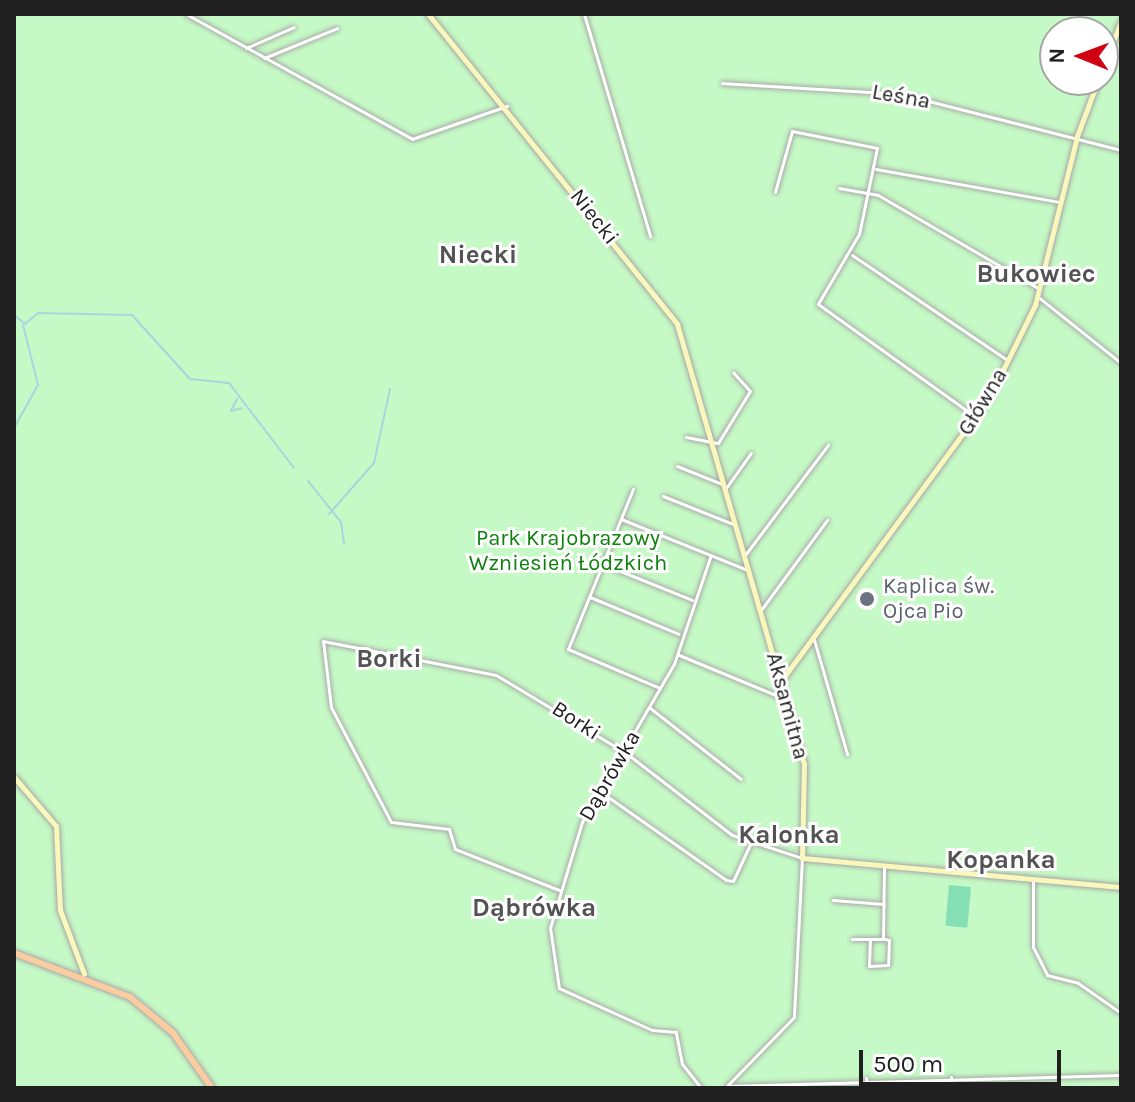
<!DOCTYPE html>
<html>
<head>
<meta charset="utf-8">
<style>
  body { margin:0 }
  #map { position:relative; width:1135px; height:1102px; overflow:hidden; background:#f1ece7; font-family:Karla,sans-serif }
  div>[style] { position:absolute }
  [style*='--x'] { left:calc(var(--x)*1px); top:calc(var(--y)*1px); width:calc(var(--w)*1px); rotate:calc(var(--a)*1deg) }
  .park>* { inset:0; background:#c5f9c5 }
  .pitch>* { inset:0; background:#85dfb4; transform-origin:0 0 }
  .stream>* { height:2px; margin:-1px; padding:0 1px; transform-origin:1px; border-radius:1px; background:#a7d6de }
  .roads { filter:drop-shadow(0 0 2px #a7a7a7) drop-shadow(0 0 2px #a7a7a7) }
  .street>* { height:3px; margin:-1.5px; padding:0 1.5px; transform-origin:1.5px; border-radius:1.5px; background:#fff }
  .secondary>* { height:5px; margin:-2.5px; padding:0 2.5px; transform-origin:2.5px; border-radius:2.5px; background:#faf7bc }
  .primary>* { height:6px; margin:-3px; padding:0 3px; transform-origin:3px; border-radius:3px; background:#fccca1 }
  .dots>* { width:22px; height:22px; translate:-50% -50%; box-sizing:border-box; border:4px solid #fff; border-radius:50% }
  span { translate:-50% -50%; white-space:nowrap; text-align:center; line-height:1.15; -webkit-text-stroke:6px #fff; paint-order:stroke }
  .street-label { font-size:22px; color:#202020 }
  .park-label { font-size:22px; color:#0d800c }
  .worship-label { font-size:22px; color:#5b616d }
  .left { translate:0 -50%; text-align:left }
  .quarter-label { font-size:26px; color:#535353; font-weight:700 }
  .frame { position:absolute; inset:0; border:16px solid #202020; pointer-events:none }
  .north { position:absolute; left:1039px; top:16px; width:80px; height:80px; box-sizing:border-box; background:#fff; border:2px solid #a6a6a6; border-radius:50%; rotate:271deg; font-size:22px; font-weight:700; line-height:32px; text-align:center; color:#202020 }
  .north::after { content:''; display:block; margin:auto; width:28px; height:36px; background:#cf0113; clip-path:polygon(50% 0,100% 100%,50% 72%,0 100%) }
  .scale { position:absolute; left:859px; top:1050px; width:202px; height:36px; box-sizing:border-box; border:4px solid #202020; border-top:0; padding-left:10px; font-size:24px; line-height:28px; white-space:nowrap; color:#202020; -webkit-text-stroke:6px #fff; paint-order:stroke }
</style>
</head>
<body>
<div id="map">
  <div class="park">
    <div style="clip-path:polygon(evenodd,14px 14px,1121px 14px,1121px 1088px,14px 1088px,14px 14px,1055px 32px,1103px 32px,1103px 80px,1055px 80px,1055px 32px)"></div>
  </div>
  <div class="pitch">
    <div style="left:949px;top:885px;width:22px;height:41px;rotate:5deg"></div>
  </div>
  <div class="stream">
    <div style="--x:14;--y:315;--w:14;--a:39"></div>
    <div style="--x:25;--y:324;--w:17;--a:-40"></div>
    <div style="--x:38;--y:313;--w:94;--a:1.2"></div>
    <div style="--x:132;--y:315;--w:86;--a:47.8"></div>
    <div style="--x:190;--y:379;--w:39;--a:6"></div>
    <div style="--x:229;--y:383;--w:107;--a:52.6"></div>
    <div style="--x:237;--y:399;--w:13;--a:117"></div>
    <div style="--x:231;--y:411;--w:11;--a:-15"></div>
    <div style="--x:14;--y:428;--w:49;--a:-60.8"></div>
    <div style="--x:38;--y:385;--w:62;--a:-104"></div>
    <div style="--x:308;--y:481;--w:53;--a:51.2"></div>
    <div style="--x:341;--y:522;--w:22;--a:82"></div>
    <div style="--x:329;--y:514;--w:68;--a:-48.6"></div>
    <div style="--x:374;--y:463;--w:76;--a:-77.8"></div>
    <div style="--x:14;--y:693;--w:30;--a:90"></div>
  </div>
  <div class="roads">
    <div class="street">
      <div style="--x:186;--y:14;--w:258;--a:28.9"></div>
      <div style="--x:412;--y:139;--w:101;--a:-19.2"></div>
      <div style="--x:584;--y:14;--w:232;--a:73.4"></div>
      <div style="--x:246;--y:48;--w:52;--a:-23.6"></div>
      <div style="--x:264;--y:58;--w:79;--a:-22.3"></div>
      <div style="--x:722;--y:83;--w:179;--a:3.5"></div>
      <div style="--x:901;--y:94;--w:227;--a:14.3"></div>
      <div style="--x:876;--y:169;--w:187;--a:10.2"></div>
      <div style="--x:839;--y:188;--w:40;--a:10"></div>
      <div style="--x:878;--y:195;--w:183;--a:30.2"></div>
      <div style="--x:775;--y:192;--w:63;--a:-74.4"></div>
      <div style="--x:792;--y:131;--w:87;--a:11.3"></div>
      <div style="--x:877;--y:148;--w:88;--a:101.8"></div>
      <div style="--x:859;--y:234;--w:81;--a:120.4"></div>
      <div style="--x:818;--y:304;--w:191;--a:35.6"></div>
      <div style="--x:852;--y:255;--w:187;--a:34.1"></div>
      <div style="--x:1037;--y:296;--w:107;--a:38.6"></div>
      <div style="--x:686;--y:437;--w:33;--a:11"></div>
      <div style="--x:718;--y:443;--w:61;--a:-58.4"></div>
      <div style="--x:750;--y:391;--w:25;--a:-132"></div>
      <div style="--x:677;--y:466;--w:48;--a:21.8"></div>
      <div style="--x:726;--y:488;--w:43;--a:-54.5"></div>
      <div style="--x:633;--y:489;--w:173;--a:112.1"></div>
      <div style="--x:568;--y:649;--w:100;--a:23"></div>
      <div style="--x:663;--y:496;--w:75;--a:21.8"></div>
      <div style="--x:621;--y:519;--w:136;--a:22"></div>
      <div style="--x:745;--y:555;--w:138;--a:-53"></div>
      <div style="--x:603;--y:564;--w:96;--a:22"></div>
      <div style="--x:590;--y:597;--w:96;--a:22.6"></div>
      <div style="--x:761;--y:610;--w:112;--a:-53.7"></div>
      <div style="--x:813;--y:636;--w:123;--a:73.9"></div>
      <div style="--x:679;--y:655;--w:113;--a:22.5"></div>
      <div style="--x:650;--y:708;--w:115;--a:38"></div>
      <div style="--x:601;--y:792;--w:153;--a:35.1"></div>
      <div style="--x:726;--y:880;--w:7;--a:8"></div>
      <div style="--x:733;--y:881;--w:40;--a:-65"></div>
      <div style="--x:1033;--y:880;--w:67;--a:90"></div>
      <div style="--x:1033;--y:947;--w:31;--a:63"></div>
      <div style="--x:1047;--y:975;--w:32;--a:14"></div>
      <div style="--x:1078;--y:983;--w:52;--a:34.9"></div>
      <div style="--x:559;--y:890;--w:112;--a:-158.5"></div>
      <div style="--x:455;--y:849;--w:21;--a:-107"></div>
      <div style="--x:449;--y:829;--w:58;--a:-173.1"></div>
      <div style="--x:391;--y:822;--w:130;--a:-117.6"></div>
      <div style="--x:331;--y:707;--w:66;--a:-96.9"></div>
      <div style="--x:323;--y:641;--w:176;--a:11.1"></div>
      <div style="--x:496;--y:675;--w:152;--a:31"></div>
      <div style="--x:626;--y:753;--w:134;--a:37.7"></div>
      <div style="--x:732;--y:835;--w:74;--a:18.2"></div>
      <div style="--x:802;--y:858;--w:159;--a:92.9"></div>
      <div style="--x:794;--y:1017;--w:99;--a:134.2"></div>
      <div style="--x:833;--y:900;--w:51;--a:4.5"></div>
      <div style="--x:852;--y:939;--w:33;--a:0"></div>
      <div style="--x:885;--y:939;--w:4;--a:14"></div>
      <div style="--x:889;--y:940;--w:25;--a:92"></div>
      <div style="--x:888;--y:965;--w:19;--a:177"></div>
      <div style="--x:869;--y:966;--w:27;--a:-88"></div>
      <div style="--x:883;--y:939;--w:74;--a:-89.2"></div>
      <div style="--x:951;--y:1077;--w:11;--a:85"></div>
      <div style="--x:866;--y:1078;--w:10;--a:79"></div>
      <div style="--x:727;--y:1086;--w:394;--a:-1.6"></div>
      <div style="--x:701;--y:1088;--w:31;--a:-128"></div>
      <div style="--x:682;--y:1064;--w:33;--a:-101"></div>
      <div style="--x:676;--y:1032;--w:24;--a:-175"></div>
      <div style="--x:652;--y:1030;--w:102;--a:-155.7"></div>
      <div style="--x:559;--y:988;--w:61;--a:-98.5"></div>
      <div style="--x:550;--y:928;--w:111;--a:-73.2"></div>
      <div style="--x:582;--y:822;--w:183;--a:-59.8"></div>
      <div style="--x:674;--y:664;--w:115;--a:-71.3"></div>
    </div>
    <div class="secondary">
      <div style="--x:428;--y:14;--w:398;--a:51.2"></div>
      <div style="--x:677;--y:324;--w:458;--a:73.9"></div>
      <div style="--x:804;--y:764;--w:94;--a:91.2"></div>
      <div style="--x:802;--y:858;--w:320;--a:5.2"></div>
      <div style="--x:1103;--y:67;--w:49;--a:-68.6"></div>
      <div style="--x:781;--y:681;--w:353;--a:-53.7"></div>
      <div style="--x:990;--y:396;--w:102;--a:-63.7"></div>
      <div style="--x:1035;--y:305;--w:174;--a:-76"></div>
      <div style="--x:1077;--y:136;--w:60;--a:-69.4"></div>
      <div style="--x:14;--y:777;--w:65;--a:49.4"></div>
      <div style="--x:56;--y:826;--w:84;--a:87.3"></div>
      <div style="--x:60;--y:910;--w:68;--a:69.4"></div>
    </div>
    <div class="primary">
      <div style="--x:14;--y:953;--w:124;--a:20.8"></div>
      <div style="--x:130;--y:997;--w:56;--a:39.9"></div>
      <div style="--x:173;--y:1033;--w:67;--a:54.7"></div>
    </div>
  </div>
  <div class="dots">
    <div style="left:867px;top:599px;background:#6b7280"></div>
  </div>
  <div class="street-label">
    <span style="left:901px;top:97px;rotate:10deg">Leśna</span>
    <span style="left:594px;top:217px;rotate:52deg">Niecki</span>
    <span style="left:983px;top:402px;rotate:-59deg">Główna</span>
    <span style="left:787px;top:706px;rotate:75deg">Aksamitna</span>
    <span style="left:576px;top:721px;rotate:33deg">Borki</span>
    <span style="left:610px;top:776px;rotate:-60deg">Dąbrówka</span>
  </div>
  <div class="park-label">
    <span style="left:568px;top:551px">Park Krajobrazowy<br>Wzniesień Łódzkich</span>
  </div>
  <div class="worship-label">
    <span class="left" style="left:883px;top:599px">Kaplica św.<br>Ojca Pio</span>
  </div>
  <div class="quarter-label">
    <span style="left:478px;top:255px">Niecki</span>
    <span style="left:1036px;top:274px">Bukowiec</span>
    <span style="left:389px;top:659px">Borki</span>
    <span style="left:789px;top:835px">Kalonka</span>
    <span style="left:1001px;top:860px">Kopanka</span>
    <span style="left:534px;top:908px">Dąbrówka</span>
  </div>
  <div class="frame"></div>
  <div class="north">N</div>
  <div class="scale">500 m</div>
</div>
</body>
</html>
